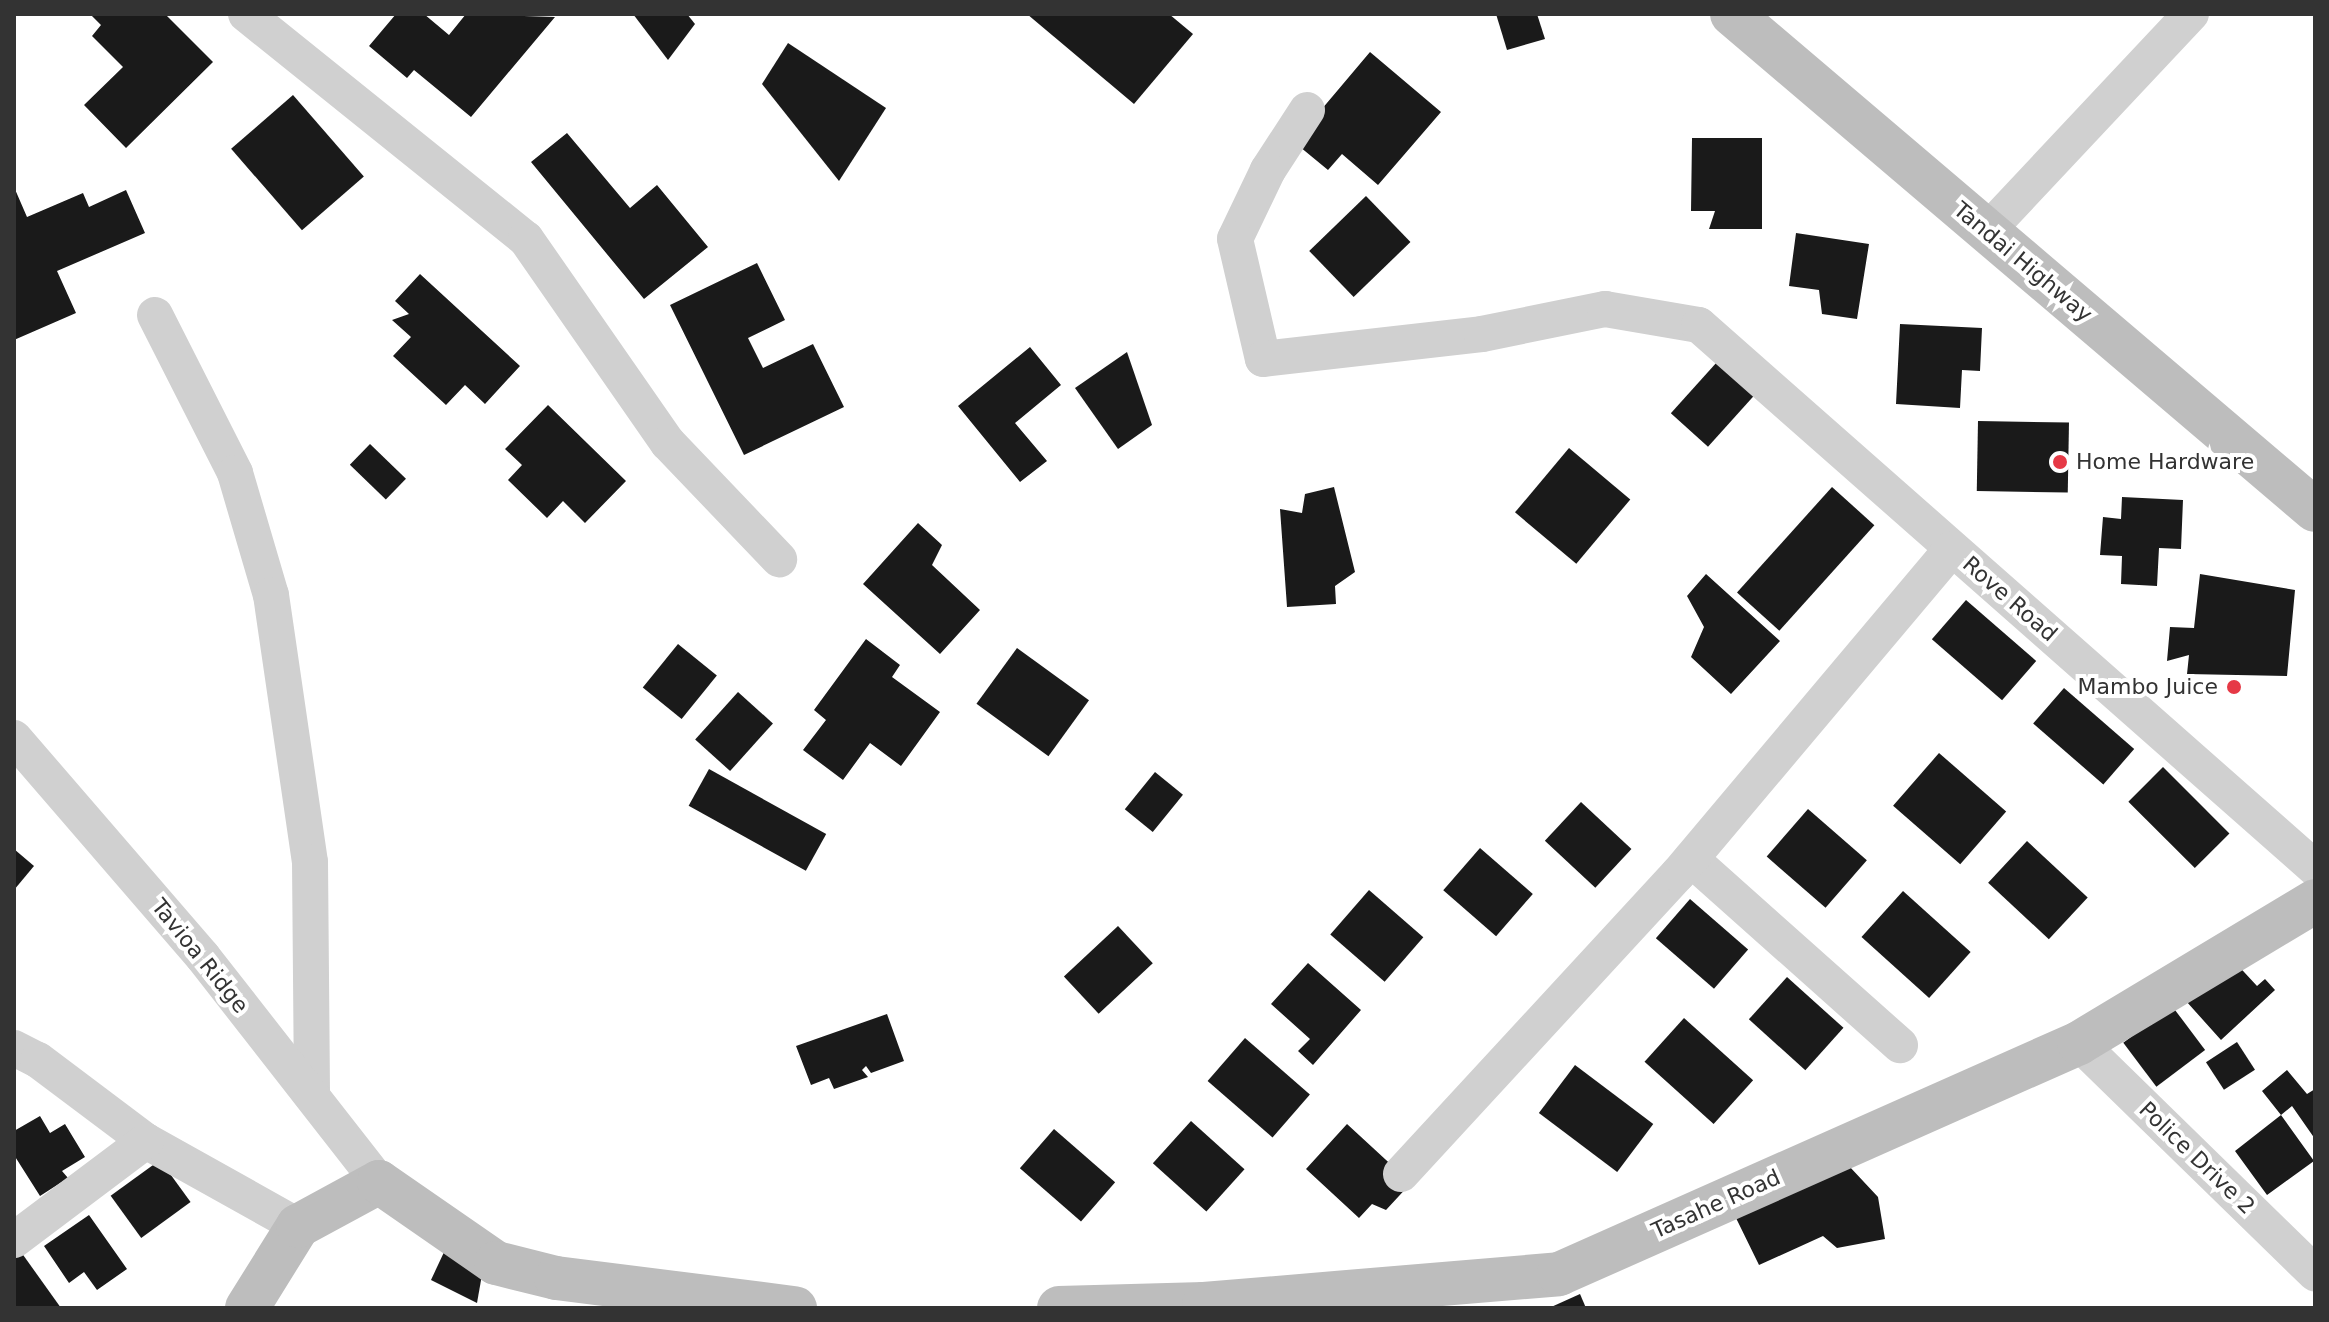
<!DOCTYPE html>
<html>
<head>
<meta charset="utf-8">
<style>
  body { margin:0 }
  #map { position:relative; width:2329px; height:1322px; overflow:hidden; background:#fff; font-family:"DejaVu Sans",sans-serif }
  div>[style] { position:absolute }
  [style*='--x'] { left:calc(var(--x)*1px); top:calc(var(--y)*1px); width:calc(var(--w)*1px); rotate:calc(var(--a)*1deg) }
  .building>* { inset:0; background:#1a1a1a; transform-origin:0 0 }
  .street>* { height:36px; margin:-18px; padding:0 18px; transform-origin:18px; border-radius:18px; background:#d0d0d0 }
  .secondary>* { height:44px; margin:-22px; padding:0 22px; transform-origin:22px; border-radius:22px; background:#bdbdbd }
  .dots>* { width:22px; height:22px; translate:-50% -50%; box-sizing:border-box; border:4px solid #fff; border-radius:50% }
  span { translate:-50% -50%; white-space:nowrap; text-align:center; line-height:1.15; -webkit-text-stroke:8px #fff; paint-order:stroke }
  .street-label { font-size:22px; color:#333 }
  .poi-label { font-size:22px; color:#333 }
  .left { translate:0 -50%; text-align:left }
  .right { translate:-100% -50%; text-align:right }
  .frame { position:absolute; inset:0; border:16px solid #333; pointer-events:none }
</style>
</head>
<body>
<div id="map">
  <div class="building">
    <div style="clip-path:polygon(90px 14px,165px 14px,213px 62px,126px 148px,84px 105px,123px 67px,92px 36px,101px 25px)"></div>
    <div style="clip-path:polygon(396px 14px,424px 14px,449px 35px,466px 14px,555px 17px,471px 117px,414px 70px,407px 78px,369px 46px)"></div>
    <div style="clip-path:polygon(633px 14px,687px 14px,695px 24px,668px 60px)"></div>
    <div style="clip-path:polygon(1027px 14px,1169px 14px,1193px 34px,1134px 104px)"></div>
    <div style="clip-path:polygon(1496px 14px,1537px 14px,1545px 39px,1507px 50px)"></div>
    <div style="clip-path:polygon(788px 43px,886px 108px,839px 181px,762px 84px)"></div>
    <div style="clip-path:polygon(1370px 52px,1441px 112px,1378px 185px,1342px 154px,1328px 170px,1294px 142px)"></div>
    <div style="left:293px;top:95px;width:108px;height:82px;rotate:49deg"></div>
    <div style="clip-path:polygon(567px 133px,630px 208px,657px 185px,708px 247px,644px 299px,531px 162px)"></div>
    <div style="clip-path:polygon(1692px 138px,1762px 138px,1762px 229px,1709px 229px,1715px 211px,1691px 211px)"></div>
    <div style="clip-path:polygon(14px 187px,27px 217px,83px 193px,89px 207px,126px 190px,145px 233px,57px 271px,76px 313px,14px 340px)"></div>
    <div style="left:1366px;top:196px;width:64px;height:79px;rotate:46deg"></div>
    <div style="clip-path:polygon(1796px 233px,1869px 244px,1857px 319px,1822px 314px,1819px 290px,1789px 286px)"></div>
    <div style="clip-path:polygon(757px 263px,785px 320px,748px 338px,763px 368px,813px 344px,844px 407px,744px 455px,670px 305px)"></div>
    <div style="clip-path:polygon(420px 274px,520px 366px,485px 404px,465px 385px,446px 405px,393px 356px,411px 337px,392px 320px,409px 314px,395px 301px)"></div>
    <div style="clip-path:polygon(1900px 324px,1982px 328px,1980px 371px,1962px 370px,1960px 408px,1896px 404px)"></div>
    <div style="clip-path:polygon(1030px 347px,1061px 385px,1015px 423px,1047px 461px,1020px 482px,958px 406px)"></div>
    <div style="clip-path:polygon(1127px 352px,1152px 425px,1118px 449px,1075px 388px)"></div>
    <div style="left:1717px;top:362px;width:50px;height:69px;rotate:42deg"></div>
    <div style="clip-path:polygon(548px 405px,626px 481px,585px 523px,563px 501px,547px 518px,508px 480px,522px 465px,505px 449px)"></div>
    <div style="left:1978px;top:421px;width:91px;height:70px;rotate:1deg"></div>
    <div style="left:370px;top:444px;width:50px;height:29px;rotate:44deg"></div>
    <div style="left:1569px;top:448px;width:80px;height:84px;rotate:40deg"></div>
    <div style="clip-path:polygon(1334px 487px,1355px 572px,1335px 586px,1336px 604px,1287px 607px,1280px 509px,1302px 513px,1305px 494px)"></div>
    <div style="left:1832px;top:487px;width:57px;height:142px;rotate:42deg"></div>
    <div style="clip-path:polygon(2122px 497px,2183px 500px,2181px 549px,2159px 548px,2157px 586px,2121px 584px,2122px 556px,2100px 555px,2103px 517px,2121px 519px)"></div>
    <div style="clip-path:polygon(918px 523px,942px 545px,932px 565px,980px 610px,940px 654px,863px 584px)"></div>
    <div style="clip-path:polygon(1706px 574px,1780px 641px,1731px 694px,1691px 657px,1704px 627px,1687px 596px)"></div>
    <div style="clip-path:polygon(2200px 574px,2295px 590px,2287px 676px,2187px 674px,2189px 655px,2167px 661px,2170px 627px,2194px 628px)"></div>
    <div style="left:1966px;top:600px;width:93px;height:52px;rotate:41deg"></div>
    <div style="clip-path:polygon(866px 639px,900px 665px,892px 677px,940px 712px,901px 766px,870px 743px,843px 780px,803px 750px,826px 720px,814px 710px)"></div>
    <div style="left:678px;top:644px;width:50px;height:56px;rotate:39deg"></div>
    <div style="left:1017px;top:648px;width:89px;height:69px;rotate:36deg"></div>
    <div style="left:2064px;top:688px;width:93px;height:47px;rotate:41deg"></div>
    <div style="left:738px;top:692px;width:47px;height:64px;rotate:42deg"></div>
    <div style="left:1939px;top:753px;width:89px;height:70px;rotate:41deg"></div>
    <div style="left:2163px;top:767px;width:94px;height:49px;rotate:45deg"></div>
    <div style="left:709px;top:769px;width:134px;height:42px;rotate:29deg"></div>
    <div style="left:1155px;top:772px;width:36px;height:48px;rotate:39deg"></div>
    <div style="left:1581px;top:802px;width:69px;height:53px;rotate:43deg"></div>
    <div style="left:1808px;top:809px;width:78px;height:63px;rotate:41deg"></div>
    <div style="left:2027px;top:841px;width:83px;height:57px;rotate:43deg"></div>
    <div style="left:1480px;top:848px;width:70px;height:56px;rotate:41deg"></div>
    <div style="clip-path:polygon(14px 849px,34px 866px,14px 890px)"></div>
    <div style="left:1369px;top:890px;width:72px;height:59px;rotate:41deg"></div>
    <div style="left:1903px;top:891px;width:91px;height:62px;rotate:42deg"></div>
    <div style="left:1690px;top:899px;width:77px;height:52px;rotate:41deg"></div>
    <div style="left:1118px;top:926px;width:51px;height:74px;rotate:47deg"></div>
    <div style="clip-path:polygon(2232px 959px,2257px 986px,2265px 979px,2275px 990px,2221px 1040px,2186px 1001px)"></div>
    <div style="clip-path:polygon(1308px 963px,1361px 1010px,1313px 1065px,1298px 1051px,1310px 1039px,1271px 1004px)"></div>
    <div style="left:1787px;top:977px;width:76px;height:57px;rotate:42deg"></div>
    <div style="left:2172px;top:1006px;width:55px;height:61px;rotate:53deg"></div>
    <div style="clip-path:polygon(887px 1014px,904px 1061px,871px 1073px,866px 1066px,862px 1070px,868px 1077px,834px 1089px,829px 1078px,811px 1085px,796px 1046px)"></div>
    <div style="left:1684px;top:1018px;width:93px;height:59px;rotate:42deg"></div>
    <div style="left:1245px;top:1038px;width:86px;height:57px;rotate:41deg"></div>
    <div style="left:2237px;top:1042px;width:33px;height:37px;rotate:57deg"></div>
    <div style="left:1575px;top:1065px;width:98px;height:60px;rotate:37deg"></div>
    <div style="clip-path:polygon(2287px 1070px,2307px 1094px,2315px 1089px,2315px 1139px,2292px 1106px,2281px 1115px,2314px 1161px,2267px 1195px,2235px 1151px,2281px 1115px,2262px 1091px)"></div>
    <div style="clip-path:polygon(40px 1116px,50px 1133px,65px 1124px,85px 1157px,62px 1171px,68px 1178px,40px 1196px,14px 1155px,14px 1131px)"></div>
    <div style="left:1191px;top:1121px;width:72px;height:57px;rotate:42deg"></div>
    <div style="clip-path:polygon(1347px 1124px,1411px 1183px,1386px 1210px,1372px 1204px,1359px 1218px,1306px 1169px)"></div>
    <div style="left:1054px;top:1129px;width:81px;height:52px;rotate:41deg"></div>
    <div style="left:160px;top:1160px;width:52px;height:61px;rotate:54deg"></div>
    <div style="clip-path:polygon(1849px 1166px,1878px 1197px,1885px 1239px,1837px 1248px,1823px 1236px,1759px 1265px,1736px 1218px)"></div>
    <div style="clip-path:polygon(89px 1215px,127px 1269px,97px 1290px,84px 1272px,69px 1283px,44px 1246px)"></div>
    <div style="clip-path:polygon(445px 1250px,483px 1269px,477px 1303px,431px 1280px)"></div>
    <div style="clip-path:polygon(21px 1252px,61px 1308px,14px 1308px,14px 1257px)"></div>
    <div style="clip-path:polygon(1580px 1294px,1586px 1308px,1549px 1308px)"></div>
  </div>
  <div class="street">
    <div style="--x:246;--y:14;--w:359;--a:38.8"></div>
    <div style="--x:526;--y:239;--w:249;--a:55.2"></div>
    <div style="--x:668;--y:443;--w:161;--a:46.3"></div>
    <div style="--x:1307;--y:110;--w:72;--a:123"></div>
    <div style="--x:1268;--y:170;--w:76;--a:115.6"></div>
    <div style="--x:1235;--y:239;--w:123;--a:76.9"></div>
    <div style="--x:1263;--y:359;--w:220;--a:-6.5"></div>
    <div style="--x:1482;--y:334;--w:126;--a:-11.5"></div>
    <div style="--x:1605;--y:309;--w:95;--a:9.7"></div>
    <div style="--x:1699;--y:325;--w:821;--a:41.4"></div>
    <div style="--x:1987;--y:231;--w:298;--a:-46.8"></div>
    <div style="--x:155;--y:315;--w:177;--a:63.1"></div>
    <div style="--x:235;--y:473;--w:127;--a:73.6"></div>
    <div style="--x:271;--y:595;--w:270;--a:81.7"></div>
    <div style="--x:310;--y:862;--w:234;--a:89.5"></div>
    <div style="--x:14;--y:738;--w:289;--a:49.2"></div>
    <div style="--x:203;--y:957;--w:286;--a:52"></div>
    <div style="--x:1691;--y:859;--w:280;--a:41.7"></div>
    <div style="--x:2079;--y:1043;--w:330;--a:44.3"></div>
    <div style="--x:14;--y:1048;--w:27;--a:27"></div>
    <div style="--x:38;--y:1060;--w:135;--a:36.9"></div>
    <div style="--x:146;--y:1141;--w:174;--a:29.2"></div>
    <div style="--x:1401;--y:1174;--w:408;--a:-47.3"></div>
    <div style="--x:1678;--y:874;--w:425;--a:-49.9"></div>
    <div style="--x:14;--y:1240;--w:165;--a:-36.9"></div>
  </div>
  <div class="secondary">
    <div style="--x:1732;--y:14;--w:765;--a:40.39"></div>
    <div style="--x:247;--y:1308;--w:97;--a:-58.1"></div>
    <div style="--x:298;--y:1226;--w:92;--a:-28.5"></div>
    <div style="--x:379;--y:1182;--w:142;--a:34.7"></div>
    <div style="--x:496;--y:1263;--w:62;--a:14"></div>
    <div style="--x:556;--y:1278;--w:241;--a:7.2"></div>
    <div style="--x:1059;--y:1308;--w:145;--a:-1.6"></div>
    <div style="--x:1204;--y:1304;--w:356;--a:-4.8"></div>
    <div style="--x:1559;--y:1274;--w:569;--a:-23.95"></div>
    <div style="--x:2079;--y:1043;--w:275;--a:-31"></div>
  </div>
  <div class="dots">
    <div style="left:2060px;top:462px;background:#e63946"></div>
    <div style="left:2234px;top:687px;background:#e63946"></div>
  </div>
  <div class="street-label">
    <span style="left:2023px;top:262px;rotate:40deg">Tandai Highway</span>
    <span style="left:2010px;top:599px;rotate:41deg">Rove Road</span>
    <span style="left:200px;top:956px;rotate:51deg">Tavioa Ridge</span>
    <span style="left:2197px;top:1158px;rotate:44deg">Police Drive 2</span>
    <span style="left:1716px;top:1204px;rotate:-24deg">Tasahe Road</span>
  </div>
  <div class="poi-label">
    <span class="left" style="left:2076px;top:462px">Home Hardware</span>
    <span class="right" style="left:2218px;top:687px">Mambo Juice</span>
  </div>
  <div class="frame"></div>
</div>
</body>
</html>
